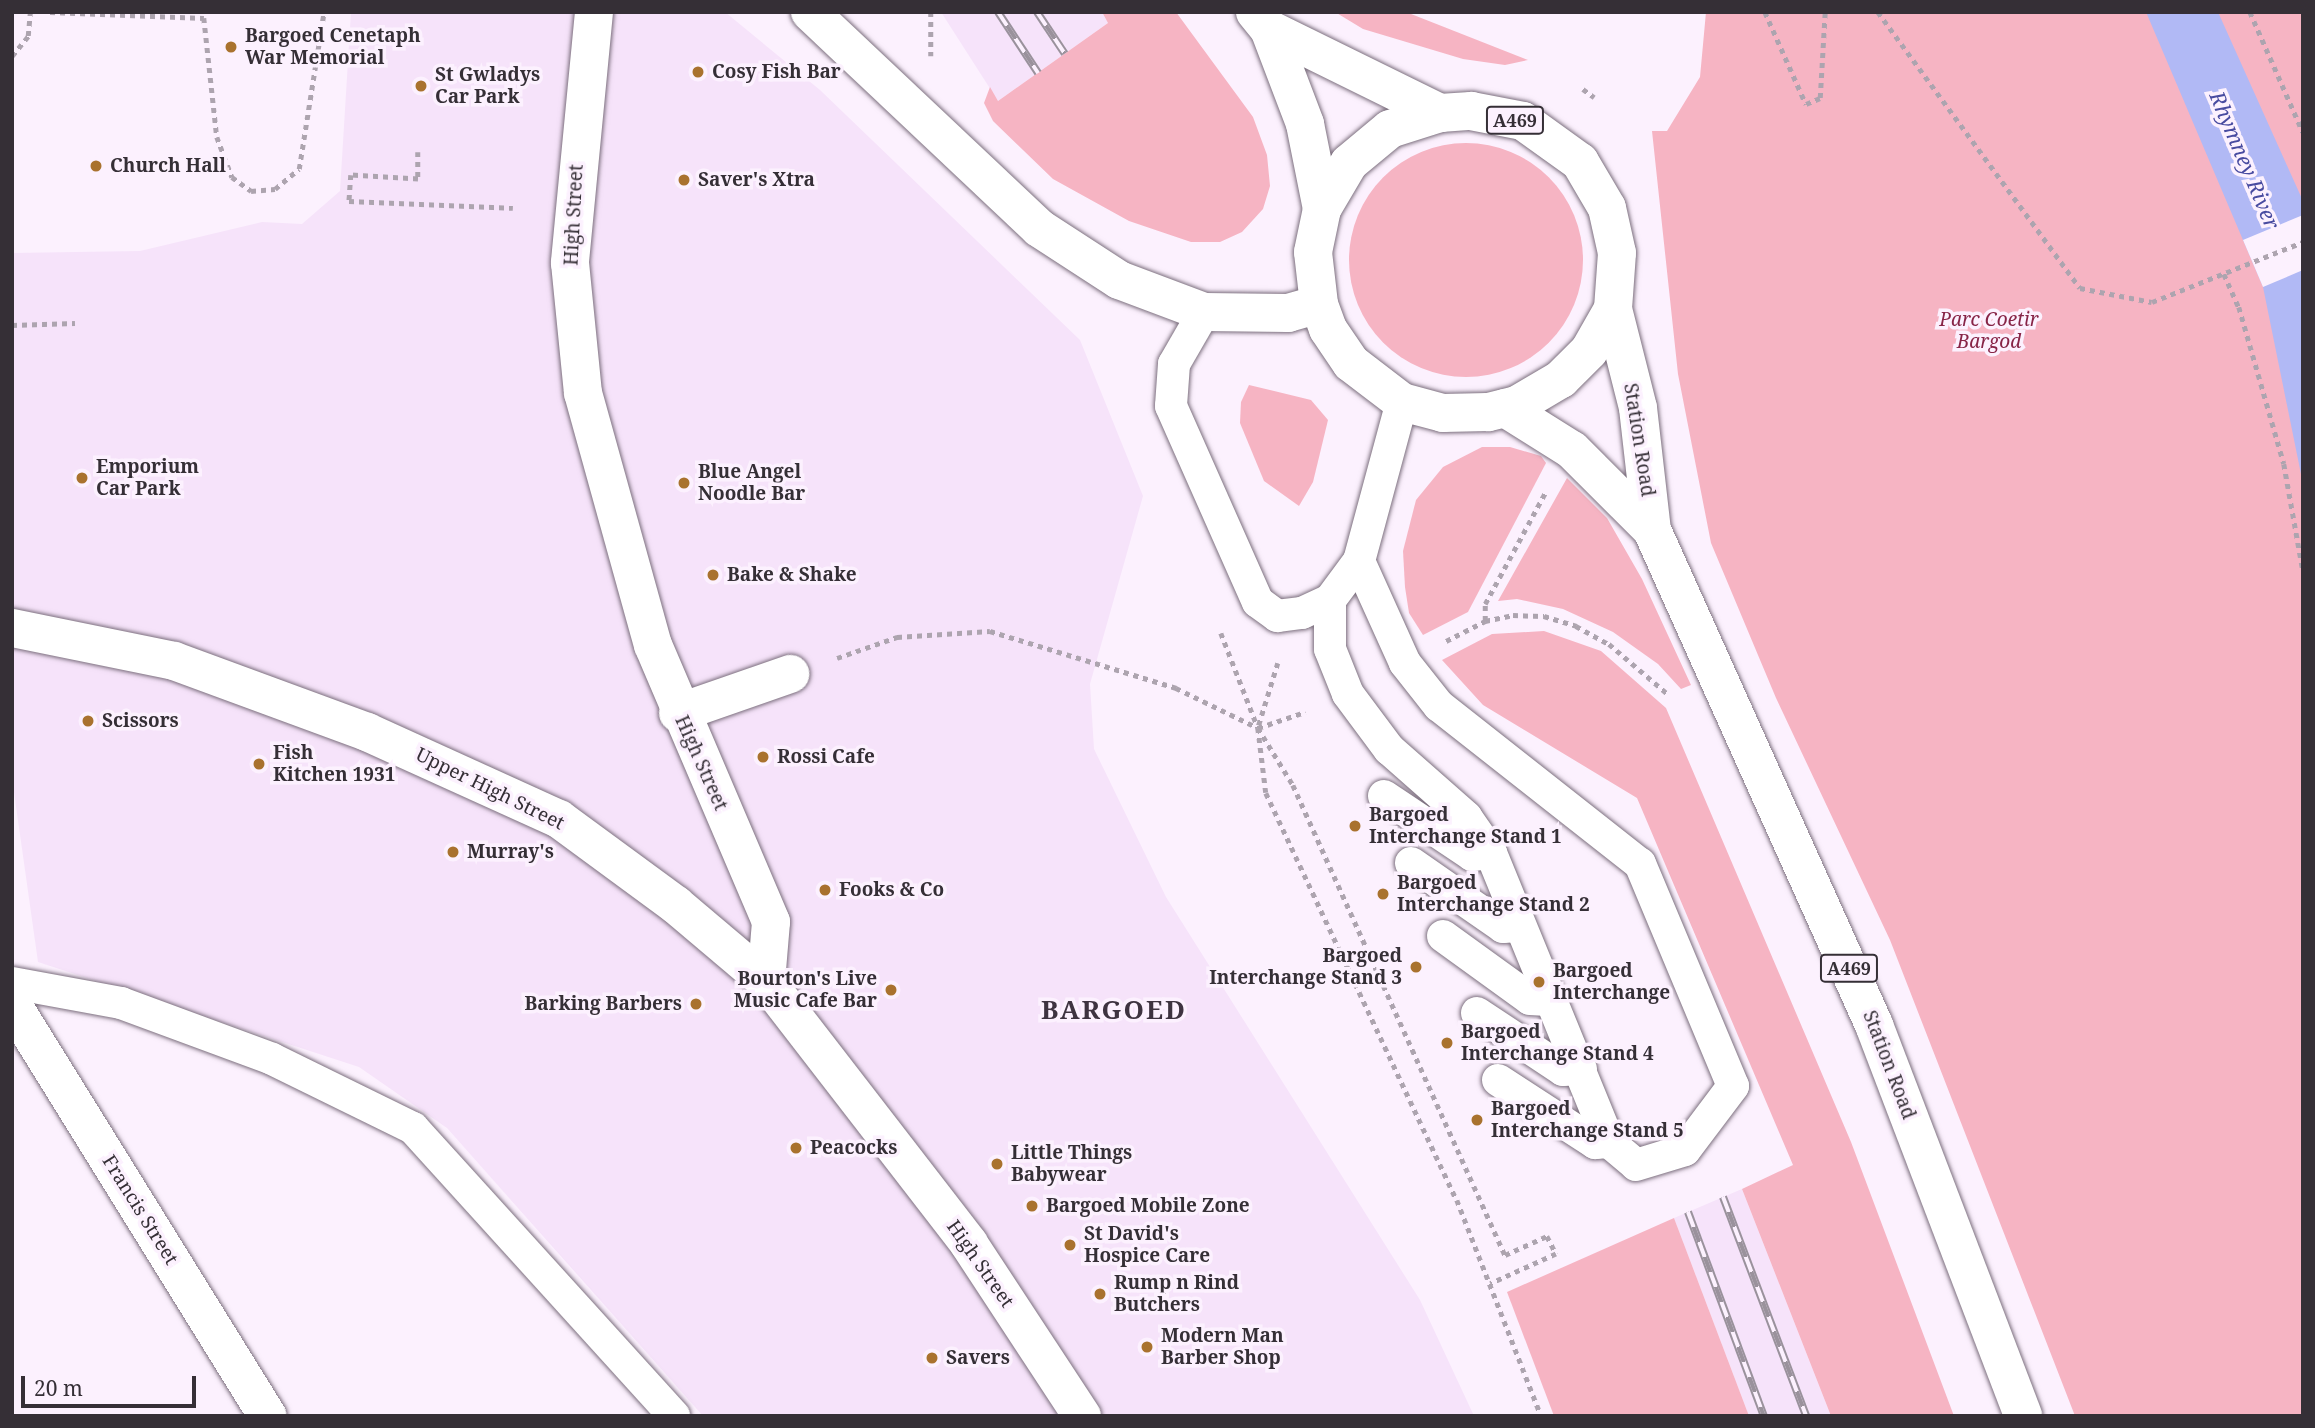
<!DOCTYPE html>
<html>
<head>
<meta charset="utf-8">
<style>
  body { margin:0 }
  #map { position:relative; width:2315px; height:1428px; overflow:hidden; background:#fcf1fe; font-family:"Noto Serif",serif }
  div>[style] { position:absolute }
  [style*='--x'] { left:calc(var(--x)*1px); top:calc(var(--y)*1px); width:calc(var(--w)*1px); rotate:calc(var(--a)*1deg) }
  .built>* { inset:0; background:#f6e3fa }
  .green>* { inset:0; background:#f6b4c3 }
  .round { border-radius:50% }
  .water>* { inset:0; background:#b1b9f5 }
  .pier>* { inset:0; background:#fcf1fe }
  .path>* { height:4.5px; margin-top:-2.25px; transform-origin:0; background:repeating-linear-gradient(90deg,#ada4af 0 5px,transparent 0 10px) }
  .roads { filter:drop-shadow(0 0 2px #7c6f7e) drop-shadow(0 0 2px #7c6f7e) }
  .service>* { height:32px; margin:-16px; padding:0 16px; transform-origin:16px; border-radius:16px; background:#fff }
  .pedestrian>* { height:38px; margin:-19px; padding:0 19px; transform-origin:19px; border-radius:19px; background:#fff }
  .minor>* { height:38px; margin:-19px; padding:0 19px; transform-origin:19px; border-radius:19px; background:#fff }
  .tertiary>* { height:38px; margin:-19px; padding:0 19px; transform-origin:19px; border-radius:19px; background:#fff }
  .primary>* { height:38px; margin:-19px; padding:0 19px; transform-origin:19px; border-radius:19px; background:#fff }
  .rail>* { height:8px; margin-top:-4px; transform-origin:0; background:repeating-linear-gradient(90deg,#fcf1fe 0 16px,#9a929c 0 32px); box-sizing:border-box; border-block:2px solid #9a929c }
  .dots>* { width:19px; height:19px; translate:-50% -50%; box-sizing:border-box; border:4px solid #fcf1fe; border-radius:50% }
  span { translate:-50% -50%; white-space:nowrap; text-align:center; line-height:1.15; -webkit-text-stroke:7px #fcf1fe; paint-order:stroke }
  .shield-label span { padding:2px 5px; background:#fcf1fe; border:2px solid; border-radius:5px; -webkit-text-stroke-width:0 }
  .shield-label { font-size:18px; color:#352f36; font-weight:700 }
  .poi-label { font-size:19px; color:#352f36; font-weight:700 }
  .left { translate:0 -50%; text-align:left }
  .right { translate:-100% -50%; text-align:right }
  .street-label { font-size:19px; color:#352f36 }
  .park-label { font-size:19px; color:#872447; font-style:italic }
  .water-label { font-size:21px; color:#484ba0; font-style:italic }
  .district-label { font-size:26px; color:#3e3340; font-weight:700; letter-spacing:2px }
  .frame { position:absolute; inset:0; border:14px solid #352f36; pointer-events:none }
  .scale { position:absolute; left:21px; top:1376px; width:175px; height:32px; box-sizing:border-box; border:4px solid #352f36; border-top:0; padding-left:9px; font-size:21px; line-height:24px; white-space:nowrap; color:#352f36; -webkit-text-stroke:5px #fcf1fe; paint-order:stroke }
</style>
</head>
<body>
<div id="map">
  <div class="built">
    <div style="clip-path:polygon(351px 12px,725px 12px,820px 90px,1080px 340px,1143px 496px,1090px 684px,1094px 749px,1166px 897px,1420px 1300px,1474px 1416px,703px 1416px,447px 1128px,359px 1067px,38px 962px,12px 778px,12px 253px,140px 251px,262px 222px,302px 224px,340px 191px)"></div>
    <div style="clip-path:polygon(941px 12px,1102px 12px,1108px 23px,998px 101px)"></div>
    <div style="clip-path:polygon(1742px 1189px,1831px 1416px,1749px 1416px,1674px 1218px)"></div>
  </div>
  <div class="green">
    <div style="clip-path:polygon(1102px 12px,1176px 12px,1253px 117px,1267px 155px,1270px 186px,1263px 209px,1242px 232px,1220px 242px,1191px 242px,1129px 221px,1053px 179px,993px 121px,984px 103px,990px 87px,998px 101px,1108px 23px)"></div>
    <div style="clip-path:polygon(1335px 12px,1406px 12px,1528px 60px,1505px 65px,1463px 59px,1363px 29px)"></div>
    <div style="clip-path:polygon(1706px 12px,2303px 12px,2303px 1416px,2075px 1416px,1890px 940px,1776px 698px,1711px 543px,1678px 374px,1652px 131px,1667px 131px,1700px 77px)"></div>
    <div class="round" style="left:1349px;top:143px;width:234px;height:234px"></div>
    <div style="clip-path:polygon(1249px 385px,1311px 400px,1328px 420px,1313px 482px,1299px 506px,1264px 481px,1240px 423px,1241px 402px)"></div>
    <div style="clip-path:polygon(1482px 447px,1510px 447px,1541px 456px,1546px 463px,1468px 612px,1423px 635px,1409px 613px,1405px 587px,1403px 551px,1416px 500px,1443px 467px)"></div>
    <div style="clip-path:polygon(1567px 478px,1607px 518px,1642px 579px,1691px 685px,1681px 689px,1658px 664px,1613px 632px,1563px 609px,1517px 599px,1498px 601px)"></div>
    <div style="clip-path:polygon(1544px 631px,1601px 651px,1666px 708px,1851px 1142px,1954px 1416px,1831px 1416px,1742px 1189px,1793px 1165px,1637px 798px,1483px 705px,1442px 660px,1492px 634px)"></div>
    <div style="clip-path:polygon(1674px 1218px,1749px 1416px,1554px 1416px,1507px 1292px)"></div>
  </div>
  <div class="water">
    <div style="clip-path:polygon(2146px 12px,2218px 12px,2303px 201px,2303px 484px,2263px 287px)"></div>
  </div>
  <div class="pier">
    <div style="clip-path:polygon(2303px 215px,2303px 270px,2263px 287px,2243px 240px)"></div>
  </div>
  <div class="path">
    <div style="--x:50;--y:12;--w:154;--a:2.2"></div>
    <div style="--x:204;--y:18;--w:120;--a:83.8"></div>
    <div style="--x:217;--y:137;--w:43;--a:69.4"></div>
    <div style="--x:232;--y:177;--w:24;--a:36"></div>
    <div style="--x:251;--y:191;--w:24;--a:-5"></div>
    <div style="--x:275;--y:189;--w:31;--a:-40"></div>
    <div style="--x:299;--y:169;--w:159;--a:-81"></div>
    <div style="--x:931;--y:12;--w:44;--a:90"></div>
    <div style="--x:1765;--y:12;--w:101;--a:66"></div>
    <div style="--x:1806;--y:104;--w:15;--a:-23"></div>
    <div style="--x:1820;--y:98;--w:86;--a:-86.7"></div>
    <div style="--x:1878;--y:12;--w:342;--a:53.8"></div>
    <div style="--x:2080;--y:288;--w:73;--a:11"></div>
    <div style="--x:2152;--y:302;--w:162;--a:-21.7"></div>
    <div style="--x:2250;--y:12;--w:131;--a:66.2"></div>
    <div style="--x:12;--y:56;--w:26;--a:-51"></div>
    <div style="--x:28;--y:36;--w:24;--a:-85"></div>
    <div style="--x:1583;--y:89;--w:14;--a:36"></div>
    <div style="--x:418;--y:152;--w:27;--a:90"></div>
    <div style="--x:418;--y:179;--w:67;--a:-176.6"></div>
    <div style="--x:351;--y:175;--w:26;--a:94"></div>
    <div style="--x:349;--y:201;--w:164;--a:2.4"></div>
    <div style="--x:2224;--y:274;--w:36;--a:66"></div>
    <div style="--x:2239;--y:307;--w:163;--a:74"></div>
    <div style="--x:2284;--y:464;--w:109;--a:79.9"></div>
    <div style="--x:12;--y:325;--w:63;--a:-1.8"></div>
    <div style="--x:1485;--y:621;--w:17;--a:-90"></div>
    <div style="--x:1485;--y:604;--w:126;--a:-61.6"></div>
    <div style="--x:1221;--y:633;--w:102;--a:68.7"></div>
    <div style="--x:1258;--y:728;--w:67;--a:58.4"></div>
    <div style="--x:1293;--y:785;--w:516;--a:65.72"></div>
    <div style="--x:1505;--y:1255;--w:46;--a:-24.3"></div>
    <div style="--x:1547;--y:1236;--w:20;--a:63"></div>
    <div style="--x:1556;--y:1254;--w:72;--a:155.6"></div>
    <div style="--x:1446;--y:641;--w:44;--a:-27.1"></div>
    <div style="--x:1485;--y:621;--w:29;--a:-12"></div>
    <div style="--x:1513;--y:615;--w:31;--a:2"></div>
    <div style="--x:1544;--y:616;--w:34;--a:17"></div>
    <div style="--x:1576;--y:626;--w:38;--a:29"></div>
    <div style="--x:1609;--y:644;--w:79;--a:40.4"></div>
    <div style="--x:837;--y:658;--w:64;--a:-19.3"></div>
    <div style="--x:897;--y:637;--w:93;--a:-3.7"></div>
    <div style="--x:990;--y:631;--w:195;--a:17"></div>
    <div style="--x:1176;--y:688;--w:91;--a:26"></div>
    <div style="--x:1258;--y:728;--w:50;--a:-18.8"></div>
    <div style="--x:1278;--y:663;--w:68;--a:107.1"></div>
    <div style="--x:1258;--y:728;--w:65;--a:83"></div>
    <div style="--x:1266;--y:793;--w:450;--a:64.9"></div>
    <div style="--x:1457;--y:1200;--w:232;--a:68.7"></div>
  </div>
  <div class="roads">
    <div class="service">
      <div style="--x:1204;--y:312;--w:60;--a:120"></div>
      <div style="--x:1174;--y:364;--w:42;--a:94.1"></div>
      <div style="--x:1171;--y:406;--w:214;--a:66.1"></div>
      <div style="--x:1258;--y:602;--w:24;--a:36"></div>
      <div style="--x:1277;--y:616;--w:25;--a:-7"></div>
      <div style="--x:1302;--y:613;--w:31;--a:-25"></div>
      <div style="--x:1330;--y:600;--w:49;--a:-53.4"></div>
      <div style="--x:1359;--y:561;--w:165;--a:-74.9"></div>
      <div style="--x:1330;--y:600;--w:49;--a:90"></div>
      <div style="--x:1330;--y:649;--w:48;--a:68.2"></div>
      <div style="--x:1348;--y:694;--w:69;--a:53.3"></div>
      <div style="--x:1389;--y:749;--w:103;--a:41.4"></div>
      <div style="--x:1466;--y:817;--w:44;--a:55.2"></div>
      <div style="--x:1491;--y:853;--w:312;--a:67.8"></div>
      <div style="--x:1609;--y:1142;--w:35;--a:40"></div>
      <div style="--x:1636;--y:1165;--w:51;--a:-17"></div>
      <div style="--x:1685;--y:1150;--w:80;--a:-53.1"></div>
      <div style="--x:1733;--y:1086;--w:241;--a:-112.7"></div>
      <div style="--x:1640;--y:864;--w:256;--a:-141.8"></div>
      <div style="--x:1439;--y:706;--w:55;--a:-128.3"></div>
      <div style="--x:1405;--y:663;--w:112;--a:-114.3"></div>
      <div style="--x:1384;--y:796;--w:106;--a:33.8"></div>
      <div style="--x:1472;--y:855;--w:19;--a:-6"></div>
      <div style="--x:1411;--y:863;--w:112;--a:34.8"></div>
      <div style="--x:1503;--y:927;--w:17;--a:-3"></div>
      <div style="--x:1443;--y:936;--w:107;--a:35.9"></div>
      <div style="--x:1530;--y:999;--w:22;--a:3"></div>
      <div style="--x:12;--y:983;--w:111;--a:10.4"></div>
      <div style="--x:121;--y:1003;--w:161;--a:20.3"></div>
      <div style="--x:272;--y:1059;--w:157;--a:26.1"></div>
      <div style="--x:413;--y:1128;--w:389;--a:47.8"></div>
      <div style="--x:1477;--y:1013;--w:103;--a:33.5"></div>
      <div style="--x:1563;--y:1070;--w:18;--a:-3"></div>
      <div style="--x:1498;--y:1080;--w:116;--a:33"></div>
      <div style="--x:1595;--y:1143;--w:14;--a:-4"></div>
    </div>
    <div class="pedestrian">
      <div style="--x:678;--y:713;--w:119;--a:-19.2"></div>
    </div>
    <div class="minor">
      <div style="--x:12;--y:1004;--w:485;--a:58.2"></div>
    </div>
    <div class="tertiary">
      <div style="--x:594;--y:12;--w:252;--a:95.5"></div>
      <div style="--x:570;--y:263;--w:131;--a:84.3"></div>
      <div style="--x:583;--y:393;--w:262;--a:74.5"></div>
      <div style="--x:653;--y:645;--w:301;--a:66.9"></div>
      <div style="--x:771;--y:922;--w:59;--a:94.8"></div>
      <div style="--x:766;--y:981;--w:332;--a:52.3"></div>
      <div style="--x:969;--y:1244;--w:206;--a:56.7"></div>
      <div style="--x:810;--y:12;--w:315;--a:43.3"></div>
      <div style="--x:1039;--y:228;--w:95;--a:33"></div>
      <div style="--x:1119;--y:280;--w:91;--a:20.6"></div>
      <div style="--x:1204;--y:312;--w:84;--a:0.7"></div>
      <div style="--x:1288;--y:313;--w:32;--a:-16"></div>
      <div style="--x:12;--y:628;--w:165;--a:11.5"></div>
      <div style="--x:174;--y:661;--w:206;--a:20.2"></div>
      <div style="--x:367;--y:732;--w:211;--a:24.4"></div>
      <div style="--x:559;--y:819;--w:145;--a:36.3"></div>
      <div style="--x:676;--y:905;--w:118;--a:40.2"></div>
    </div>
    <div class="primary">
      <div style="--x:1255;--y:12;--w:22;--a:51"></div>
      <div style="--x:1269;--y:29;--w:102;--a:69.2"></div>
      <div style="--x:1305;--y:124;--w:87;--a:78.7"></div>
      <div style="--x:1269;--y:29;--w:191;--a:26.2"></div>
      <div style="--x:1613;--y:309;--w:48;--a:119.7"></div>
      <div style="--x:1589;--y:351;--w:40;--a:135"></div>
      <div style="--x:1561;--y:379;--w:51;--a:149.4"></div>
      <div style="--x:1517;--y:405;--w:30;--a:166"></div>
      <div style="--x:1488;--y:412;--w:45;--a:178.7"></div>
      <div style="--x:1443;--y:413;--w:42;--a:-165"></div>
      <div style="--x:1402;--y:402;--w:64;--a:-142.6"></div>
      <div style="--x:1351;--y:363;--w:41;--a:-124.1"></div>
      <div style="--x:1328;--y:329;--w:27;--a:-110"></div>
      <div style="--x:1319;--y:304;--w:52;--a:-96.6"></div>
      <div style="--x:1313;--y:252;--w:44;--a:-78.2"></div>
      <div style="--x:1322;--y:209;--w:53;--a:-59.6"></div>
      <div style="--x:1349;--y:163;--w:53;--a:-39.7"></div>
      <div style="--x:1390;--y:129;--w:52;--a:-17.7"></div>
      <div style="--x:1440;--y:113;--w:31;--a:-4"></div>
      <div style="--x:1471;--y:111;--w:53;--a:10.9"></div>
      <div style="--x:1523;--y:121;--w:70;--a:35.7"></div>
      <div style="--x:1580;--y:162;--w:53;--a:59.6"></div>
      <div style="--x:1607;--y:208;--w:46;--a:77.5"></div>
      <div style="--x:1617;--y:253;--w:56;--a:94.1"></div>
      <div style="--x:1613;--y:309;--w:102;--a:75.8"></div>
      <div style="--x:1638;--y:408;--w:123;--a:83.5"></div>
      <div style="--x:1652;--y:530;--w:543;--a:65.84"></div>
      <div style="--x:1874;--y:1025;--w:418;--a:69.1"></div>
      <div style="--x:1505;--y:408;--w:79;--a:32.1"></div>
      <div style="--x:1572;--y:450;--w:113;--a:45"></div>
    </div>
  </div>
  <div class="rail">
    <div style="--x:998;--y:12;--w:73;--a:56.7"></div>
    <div style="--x:1037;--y:12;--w:50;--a:56.3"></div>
    <div style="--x:1723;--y:1197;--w:234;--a:69.2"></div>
    <div style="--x:1688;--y:1212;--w:218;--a:69.6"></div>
  </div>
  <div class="dots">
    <div style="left:231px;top:47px;background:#a9722e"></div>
    <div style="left:698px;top:72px;background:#a9722e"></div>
    <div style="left:421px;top:86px;background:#a9722e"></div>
    <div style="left:96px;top:166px;background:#a9722e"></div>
    <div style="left:684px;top:180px;background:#a9722e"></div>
    <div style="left:82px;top:478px;background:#a9722e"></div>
    <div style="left:684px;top:483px;background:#a9722e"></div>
    <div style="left:713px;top:575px;background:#a9722e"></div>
    <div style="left:88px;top:721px;background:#a9722e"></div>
    <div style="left:763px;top:757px;background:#a9722e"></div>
    <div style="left:259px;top:764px;background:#a9722e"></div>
    <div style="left:1355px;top:826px;background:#a9722e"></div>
    <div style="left:453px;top:852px;background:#a9722e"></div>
    <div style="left:825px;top:890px;background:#a9722e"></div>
    <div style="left:1383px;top:894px;background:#a9722e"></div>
    <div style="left:1416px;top:967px;background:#a9722e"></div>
    <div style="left:1539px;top:982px;background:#a9722e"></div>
    <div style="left:891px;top:990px;background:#a9722e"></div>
    <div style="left:696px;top:1004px;background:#a9722e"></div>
    <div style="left:1447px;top:1043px;background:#a9722e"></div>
    <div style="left:1477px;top:1120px;background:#a9722e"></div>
    <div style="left:796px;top:1148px;background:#a9722e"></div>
    <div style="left:997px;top:1164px;background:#a9722e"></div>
    <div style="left:1032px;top:1206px;background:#a9722e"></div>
    <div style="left:1070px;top:1245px;background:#a9722e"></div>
    <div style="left:1100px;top:1294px;background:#a9722e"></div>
    <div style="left:1147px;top:1347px;background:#a9722e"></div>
    <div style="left:932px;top:1358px;background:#a9722e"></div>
  </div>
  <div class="shield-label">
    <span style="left:1515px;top:120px">A469</span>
    <span style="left:1849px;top:968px">A469</span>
  </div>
  <div class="poi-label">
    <span class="left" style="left:245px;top:47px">Bargoed Cenetaph<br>War Memorial</span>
    <span class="left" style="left:712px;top:72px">Cosy Fish Bar</span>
    <span class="left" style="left:435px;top:86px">St Gwladys<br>Car Park</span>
    <span class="left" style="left:110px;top:166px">Church Hall</span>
    <span class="left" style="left:698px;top:180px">Saver's Xtra</span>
    <span class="left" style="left:96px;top:478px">Emporium<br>Car Park</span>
    <span class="left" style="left:698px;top:483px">Blue Angel<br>Noodle Bar</span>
    <span class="left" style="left:727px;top:575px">Bake &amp; Shake</span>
    <span class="left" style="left:102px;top:721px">Scissors</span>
    <span class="left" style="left:273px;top:764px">Fish<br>Kitchen 1931</span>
    <span class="left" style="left:777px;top:757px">Rossi Cafe</span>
    <span class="left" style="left:1369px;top:826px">Bargoed<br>Interchange Stand 1</span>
    <span class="left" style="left:467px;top:852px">Murray's</span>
    <span class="left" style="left:1397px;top:894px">Bargoed<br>Interchange Stand 2</span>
    <span class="left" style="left:839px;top:890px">Fooks &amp; Co</span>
    <span class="right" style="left:1402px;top:967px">Bargoed<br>Interchange Stand 3</span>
    <span class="left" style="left:1553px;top:982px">Bargoed<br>Interchange</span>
    <span class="right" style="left:877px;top:990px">Bourton's Live<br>Music Cafe Bar</span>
    <span class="right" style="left:682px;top:1004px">Barking Barbers</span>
    <span class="left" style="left:1461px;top:1043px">Bargoed<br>Interchange Stand 4</span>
    <span class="left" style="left:1491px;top:1120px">Bargoed<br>Interchange Stand 5</span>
    <span class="left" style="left:810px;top:1148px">Peacocks</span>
    <span class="left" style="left:1011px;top:1164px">Little Things<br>Babywear</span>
    <span class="left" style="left:1046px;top:1206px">Bargoed Mobile Zone</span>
    <span class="left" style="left:1084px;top:1245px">St David's<br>Hospice Care</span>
    <span class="left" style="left:1114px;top:1294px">Rump n Rind<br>Butchers</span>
    <span class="left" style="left:1161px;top:1347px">Modern Man<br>Barber Shop</span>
    <span class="left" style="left:946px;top:1358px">Savers</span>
  </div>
  <div class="street-label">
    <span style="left:574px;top:215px;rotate:-87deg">High Street</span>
    <span style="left:1639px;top:440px;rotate:81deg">Station Road</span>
    <span style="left:701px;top:763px;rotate:66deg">High Street</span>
    <span style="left:490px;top:789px;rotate:26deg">Upper High Street</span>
    <span style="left:1889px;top:1065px;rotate:69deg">Station Road</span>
    <span style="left:140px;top:1210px;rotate:58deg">Francis Street</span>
    <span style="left:980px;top:1264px;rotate:55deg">High Street</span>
  </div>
  <div class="park-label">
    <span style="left:1989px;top:331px">Parc Coetir<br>Bargod</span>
  </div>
  <div class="water-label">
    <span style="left:2245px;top:160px;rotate:67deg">Rhymney River</span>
  </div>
  <div class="district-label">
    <span style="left:1114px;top:1010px">BARGOED</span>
  </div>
  <div class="frame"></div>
  <div class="scale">20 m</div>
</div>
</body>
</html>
